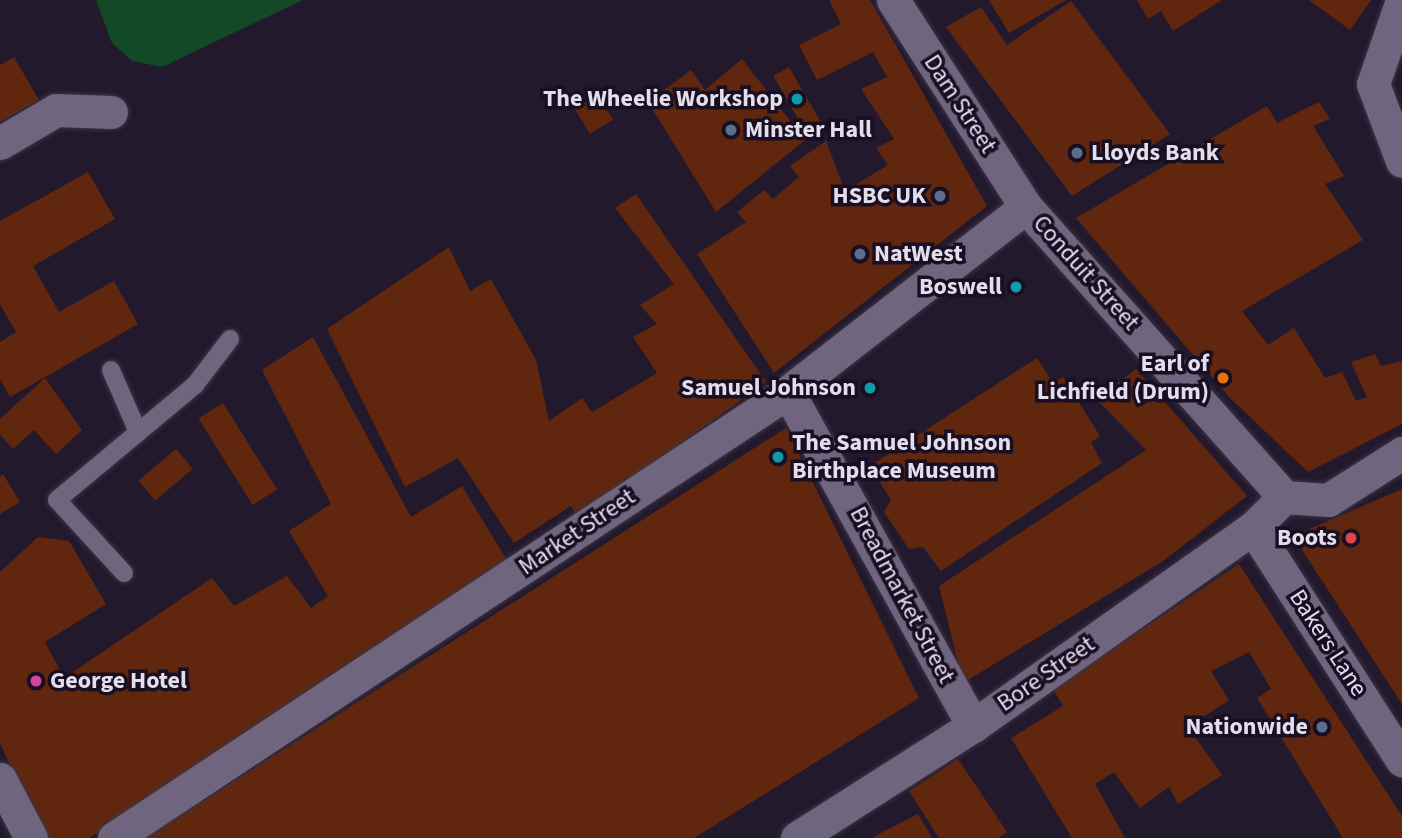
<!DOCTYPE html>
<html>
<head>
<meta charset="utf-8">
<style>
  body { margin:0 }
  #map { position:relative; width:1402px; height:838px; overflow:hidden; background:#22192d; font-family:"Source Sans 3",sans-serif }
  div>[style] { position:absolute }
  [style*='--x'] { left:calc(var(--x)*1px); top:calc(var(--y)*1px); width:calc(var(--w)*1px); rotate:calc(var(--a)*1deg) }
  .green>* { inset:0; background:#144928 }
  .building>* { inset:0; background:#61270e; transform-origin:0 0 }
  .roads { filter:drop-shadow(0 0 2px #3c3444) drop-shadow(0 0 2px #3c3444) }
  .lane>* { height:18px; margin:-9px; padding:0 9px; transform-origin:9px; border-radius:9px; background:#70657f }
  .street>* { height:33px; margin:-16.5px; padding:0 16.5px; transform-origin:16.5px; border-radius:16.5px; background:#70657f }
  .dots>* { width:19px; height:19px; translate:-50% -50%; box-sizing:border-box; border:4px solid #190f23; border-radius:50% }
  span { translate:-50% -50%; white-space:nowrap; text-align:center; line-height:1.15; -webkit-text-stroke:7px #190f23; paint-order:stroke }
  .poi-label { font-size:24px; color:#e4deec; font-weight:700 }
  .right { translate:-100% -50%; text-align:right }
  .left { translate:0 -50%; text-align:left }
  .street-label { font-size:24px; color:#e4deec }
</style>
</head>
<body>
<div id="map">
  <div class="green">
    <div style="clip-path:polygon(96px 0,303px 0,162px 67px,132px 61px,112px 43px)"></div>
  </div>
  <div class="building">
    <div style="clip-path:polygon(829px 0,870px 0,987px 206px,774px 373px,697px 254px,746px 222px,737px 212px,764px 190px,773px 199px,799px 177px,790px 166px,826px 141px,845px 191px,888px 165px,876px 148px,894px 139px,861px 89px,887px 77px,873px 52px,817px 80px,799px 45px,841px 24px)"></div>
    <div style="clip-path:polygon(989px 0,1066px 0,1009px 33px)"></div>
    <div style="clip-path:polygon(1137px 0,1222px 0,1173px 31px,1161px 11px,1148px 19px)"></div>
    <div style="clip-path:polygon(1309px 0,1371px 0,1350px 30px)"></div>
    <div style="clip-path:polygon(1071px 1px,1170px 134px,1072px 196px,946px 27px,981px 7px,1007px 45px)"></div>
    <div style="clip-path:polygon(14px 57px,39px 100px,0 122px,0 65px)"></div>
    <div style="clip-path:polygon(742px 59px,805px 140px,716px 212px,648px 102px,691px 70px,705px 90px)"></div>
    <div style="left:789px;top:67px;width:64px;height:18px;rotate:60deg"></div>
    <div style="left:598px;top:95px;width:29px;height:27px;rotate:59deg"></div>
    <div style="clip-path:polygon(1319px 102px,1330px 119px,1313px 126px,1344px 176px,1325px 184px,1363px 240px,1242px 311px,1268px 345px,1294px 328px,1325px 378px,1342px 372px,1356px 401px,1367px 397px,1351px 362px,1375px 354px,1381px 366px,1402px 361px,1402px 424px,1308px 472px,1230px 398px,1076px 218px,1267px 106px,1277px 123px)"></div>
    <div style="clip-path:polygon(88px 172px,115px 219px,33px 266px,59px 312px,114px 281px,138px 324px,10px 397px,0 379px,0 342px,16px 332px,0 304px,0 221px)"></div>
    <div style="clip-path:polygon(636px 194px,766px 382px,578px 517px,571px 506px,514px 543px,458px 458px,405px 487px,327px 329px,449px 247px,470px 291px,491px 279px,536px 360px,549px 421px,582px 398px,592px 412px,657px 373px,633px 337px,657px 324px,640px 305px,674px 284px,615px 208px)"></div>
    <div style="clip-path:polygon(313px 337px,411px 517px,462px 486px,511px 567px,89px 838px,44px 838px,0 743px,0 572px,38px 537px,69px 541px,106px 604px,45px 642px,64px 678px,212px 578px,234px 606px,287px 576px,311px 608px,328px 596px,289px 531px,331px 504px,262px 370px)"></div>
    <div style="clip-path:polygon(1037px 358px,1053px 383px,1063px 377px,1100px 436px,1091px 442px,1102px 463px,941px 571px,923px 547px,909px 549px,884px 512px,891px 500px,870px 466px)"></div>
    <div style="clip-path:polygon(1136px 369px,1247px 496px,1163px 561px,963px 683px,939px 586px,1146px 450px,1096px 399px)"></div>
    <div style="clip-path:polygon(45px 378px,82px 430px,56px 454px,34px 430px,13px 449px,0 435px,0 419px)"></div>
    <div style="left:223px;top:403px;width:102px;height:29px;rotate:58deg"></div>
    <div style="clip-path:polygon(786px 428px,919px 698px,694px 838px,145px 838px)"></div>
    <div style="left:176px;top:449px;width:26px;height:49px;rotate:50deg"></div>
    <div style="clip-path:polygon(3px 474px,20px 502px,0 514px,0 476px)"></div>
    <div style="clip-path:polygon(1402px 489px,1402px 704px,1293px 536px)"></div>
    <div style="clip-path:polygon(1239px 564px,1402px 816px,1402px 838px,1343px 838px,1257px 698px,1271px 689px,1249px 652px,1211px 671px,1229px 700px,1188px 727px,1222px 775px,1178px 804px,1169px 787px,1140px 808px,1114px 772px,1095px 784px,1125px 838px,1072px 838px,1011px 738px,1063px 706px,1053px 689px)"></div>
    <div style="clip-path:polygon(958px 759px,1007px 832px,998px 838px,939px 838px,909px 791px)"></div>
    <div style="clip-path:polygon(918px 814px,932px 838px,872px 838px,881px 833px)"></div>
  </div>
  <div class="roads">
    <div class="lane">
      <div style="--x:111;--y:370;--w:68;--a:66.5"></div>
      <div style="--x:124;--y:573;--w:99;--a:-132.5"></div>
      <div style="--x:57;--y:500;--w:180;--a:-39.8"></div>
      <div style="--x:195;--y:385;--w:58;--a:-52.7"></div>
    </div>
    <div class="street">
      <div style="--x:893;--y:0;--w:246;--a:57.3"></div>
      <div style="--x:1026;--y:207;--w:388;--a:48.3"></div>
      <div style="--x:1402;--y:0;--w:89;--a:109"></div>
      <div style="--x:1373;--y:84;--w:82;--a:69.4"></div>
      <div style="--x:0;--y:143;--w:65;--a:-30.5"></div>
      <div style="--x:56;--y:110;--w:55;--a:2.1"></div>
      <div style="--x:788;--y:392;--w:382;--a:61"></div>
      <div style="--x:1284;--y:497;--w:44;--a:3.9"></div>
      <div style="--x:1328;--y:500;--w:88;--a:-32.4"></div>
      <div style="--x:1253;--y:528;--w:276;--a:57.3"></div>
      <div style="--x:0;--y:779;--w:67;--a:62.3"></div>
      <div style="--x:114;--y:838;--w:808;--a:-33.49"></div>
      <div style="--x:788;--y:392;--w:301;--a:-37.9"></div>
      <div style="--x:797;--y:838;--w:209;--a:-32.5"></div>
      <div style="--x:973;--y:726;--w:343;--a:-35.3"></div>
      <div style="--x:1253;--y:528;--w:44;--a:-45"></div>
    </div>
  </div>
  <div class="dots">
    <div style="left:797px;top:99px;background:#0f9aa8"></div>
    <div style="left:731px;top:130px;background:#5c6f8a"></div>
    <div style="left:1077px;top:153px;background:#5c6f8a"></div>
    <div style="left:940px;top:196px;background:#5c6f8a"></div>
    <div style="left:860px;top:254px;background:#5c6f8a"></div>
    <div style="left:1016px;top:287px;background:#0f9aa8"></div>
    <div style="left:1223px;top:378px;background:#e8710a"></div>
    <div style="left:870px;top:388px;background:#0f9aa8"></div>
    <div style="left:778px;top:457px;background:#0f9aa8"></div>
    <div style="left:1351px;top:538px;background:#e0444e"></div>
    <div style="left:36px;top:681px;background:#d1479c"></div>
    <div style="left:1322px;top:727px;background:#5c6f8a"></div>
  </div>
  <div class="poi-label">
    <span class="right" style="left:783px;top:99px">The Wheelie Workshop</span>
    <span class="left" style="left:745px;top:130px">Minster Hall</span>
    <span class="left" style="left:1091px;top:153px">Lloyds Bank</span>
    <span class="right" style="left:926px;top:196px">HSBC UK</span>
    <span class="left" style="left:874px;top:254px">NatWest</span>
    <span class="right" style="left:1002px;top:287px">Boswell</span>
    <span class="right" style="left:1209px;top:378px">Earl of<br>Lichfield (Drum)</span>
    <span class="right" style="left:856px;top:388px">Samuel Johnson</span>
    <span class="left" style="left:792px;top:457px">The Samuel Johnson<br>Birthplace Museum</span>
    <span class="right" style="left:1337px;top:538px">Boots</span>
    <span class="left" style="left:50px;top:681px">George Hotel</span>
    <span class="right" style="left:1308px;top:727px">Nationwide</span>
  </div>
  <div class="street-label">
    <span style="left:960px;top:104px;rotate:57deg">Dam Street</span>
    <span style="left:1086px;top:273px;rotate:48deg">Conduit Street</span>
    <span style="left:577px;top:532px;rotate:-34deg">Market Street</span>
    <span style="left:902px;top:595px;rotate:62deg">Breadmarket Street</span>
    <span style="left:1328px;top:643px;rotate:57deg">Bakers Lane</span>
    <span style="left:1046px;top:674px;rotate:-35deg">Bore Street</span>
  </div>
</div>
</body>
</html>
